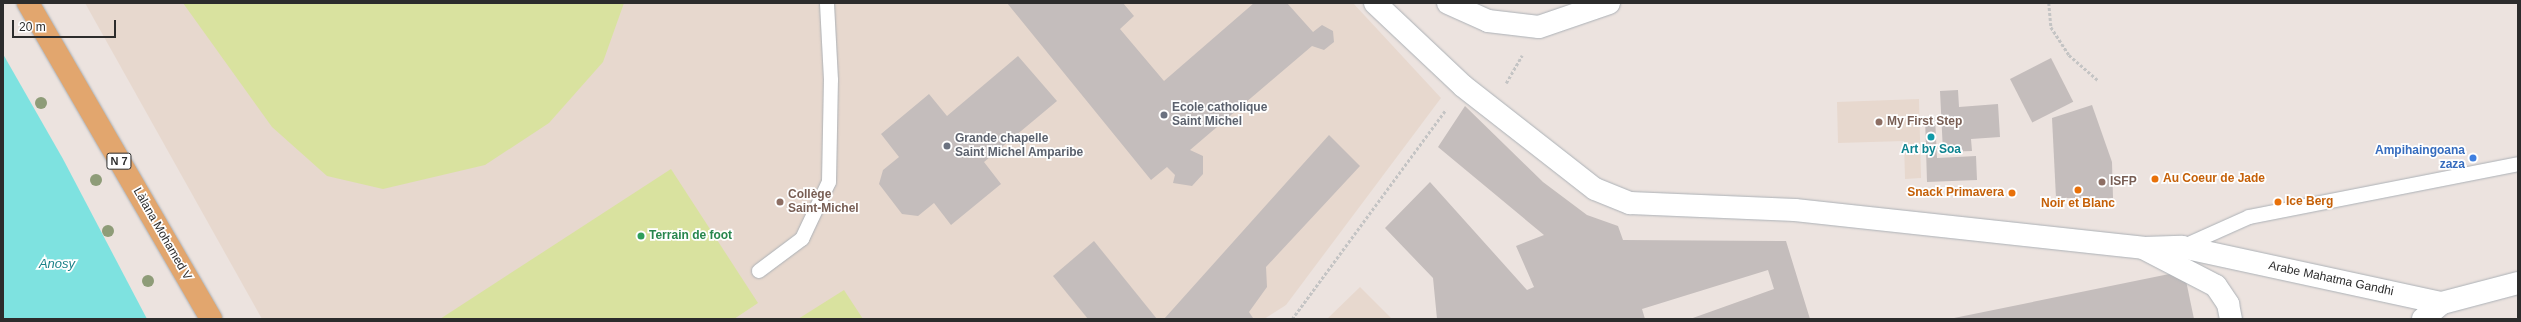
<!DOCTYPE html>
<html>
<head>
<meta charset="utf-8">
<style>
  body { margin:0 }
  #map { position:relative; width:2521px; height:322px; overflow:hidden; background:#ece3df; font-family:Arial,sans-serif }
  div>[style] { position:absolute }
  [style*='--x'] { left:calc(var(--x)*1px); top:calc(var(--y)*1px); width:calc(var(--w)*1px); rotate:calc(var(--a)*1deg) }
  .education>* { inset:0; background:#e7d8ce }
  .pitch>* { inset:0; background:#d9e29f }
  .water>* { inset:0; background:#7ee2e0 }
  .building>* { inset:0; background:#c4bdbc; transform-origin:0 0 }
  .path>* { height:2.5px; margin-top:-1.25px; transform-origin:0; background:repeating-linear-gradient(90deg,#c4c4c4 0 3px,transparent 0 5px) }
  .roads { filter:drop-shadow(0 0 1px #acb1b6) drop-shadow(0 0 1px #acb1b6) }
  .service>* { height:14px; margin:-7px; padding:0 7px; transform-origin:7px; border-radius:7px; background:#fff }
  .minor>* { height:22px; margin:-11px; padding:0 11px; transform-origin:11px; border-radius:11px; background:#fff }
  .tertiary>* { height:22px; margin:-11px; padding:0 11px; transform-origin:11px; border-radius:11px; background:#fff }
  .primary>* { height:22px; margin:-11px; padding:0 11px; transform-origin:11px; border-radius:11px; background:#e2a66e }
  .trees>* { width:12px; height:12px; margin:-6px; border-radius:50%; background:#8e9c78 }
  .dots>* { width:11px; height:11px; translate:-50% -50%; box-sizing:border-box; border:2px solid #fff; border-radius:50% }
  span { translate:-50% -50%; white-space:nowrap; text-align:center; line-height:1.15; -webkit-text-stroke:3.5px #fff; paint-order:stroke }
  .shield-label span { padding:1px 3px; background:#fff; border:1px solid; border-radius:3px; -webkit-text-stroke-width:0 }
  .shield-label { font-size:11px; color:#2c2c2c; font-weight:700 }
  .worship-label { font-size:12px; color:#5b616d; font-weight:700 }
  .left { translate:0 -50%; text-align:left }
  .education-label { font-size:12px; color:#785e54; font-weight:700 }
  .culture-label { font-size:12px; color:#0d838f; font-weight:700 }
  .shop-label { font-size:12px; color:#366cbe; font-weight:700 }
  .right { translate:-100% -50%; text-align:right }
  .food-label { font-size:12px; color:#c56008; font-weight:700 }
  .street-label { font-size:12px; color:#2c2c2c }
  .leisure-label { font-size:12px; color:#27864d; font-weight:700 }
  .water-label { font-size:13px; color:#1b8289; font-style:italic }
  .frame { position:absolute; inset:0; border:4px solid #2c2c2c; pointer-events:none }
  .scale { position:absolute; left:12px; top:20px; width:104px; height:18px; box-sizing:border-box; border:2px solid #2c2c2c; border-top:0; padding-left:5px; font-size:12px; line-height:14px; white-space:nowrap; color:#2c2c2c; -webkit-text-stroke:3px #fff; paint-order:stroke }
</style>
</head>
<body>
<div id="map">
  <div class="education">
    <div style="clip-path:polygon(85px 3px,1353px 3px,1441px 98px,1286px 305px,1264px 319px,262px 319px)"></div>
    <div style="clip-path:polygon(1919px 99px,1921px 178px,1905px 179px,1904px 141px,1838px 143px,1837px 102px)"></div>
    <div style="clip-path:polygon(1360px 287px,1392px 319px,1327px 319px)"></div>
  </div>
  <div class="pitch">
    <div style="clip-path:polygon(183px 3px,624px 3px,603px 62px,549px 123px,485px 165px,383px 189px,327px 176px,272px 127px)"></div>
    <div style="clip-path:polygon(671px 169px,758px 303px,734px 319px,440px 319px)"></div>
    <div style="clip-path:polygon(844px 290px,863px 319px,798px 319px)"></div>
  </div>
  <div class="water">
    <div style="clip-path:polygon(3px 54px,63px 159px,147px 319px,3px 319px)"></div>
  </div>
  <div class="building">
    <div style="clip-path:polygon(1007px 3px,1123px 3px,1134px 16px,1120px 29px,1164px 81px,1254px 3px,1287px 3px,1313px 32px,1322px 25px,1333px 31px,1334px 42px,1324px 50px,1312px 46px,1190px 150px,1203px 156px,1203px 174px,1192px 186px,1173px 183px,1175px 175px,1167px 167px,1151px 180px)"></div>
    <div style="clip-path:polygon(1018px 56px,1057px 101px,984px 162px,1001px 184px,951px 225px,934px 203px,918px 216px,902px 214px,879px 184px,883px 170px,899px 157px,881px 134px,929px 94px,947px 116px)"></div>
    <div style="left:2051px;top:58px;width:49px;height:46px;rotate:63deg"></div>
    <div style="clip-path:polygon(1958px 90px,1959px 107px,1998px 104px,2000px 137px,1971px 139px,1972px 151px,1943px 152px,1940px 91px)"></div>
    <div style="clip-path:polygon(2092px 105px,2112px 162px,2113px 198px,2056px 198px,2052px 118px)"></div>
    <div style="clip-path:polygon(1465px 106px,1543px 182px,1587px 215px,1618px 226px,1623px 240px,1786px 241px,1810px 319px,1690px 319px,1774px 289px,1768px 270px,1642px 309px,1645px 319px,1437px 319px,1433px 278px,1385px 228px,1430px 182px,1527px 290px,1534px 287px,1516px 246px,1544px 235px,1438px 147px)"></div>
    <div style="clip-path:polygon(1925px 117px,1935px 117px,1937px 158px,1976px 156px,1977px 180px,1927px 182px)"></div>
    <div style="clip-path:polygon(1329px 135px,1360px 166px,1266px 267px,1267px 287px,1249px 312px,1253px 318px,1164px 319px)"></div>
    <div style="clip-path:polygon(1094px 241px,1157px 319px,1088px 319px,1053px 276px)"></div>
    <div style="clip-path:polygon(2184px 271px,2194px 319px,1954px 319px,1954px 318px)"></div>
  </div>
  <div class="path">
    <div style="--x:2049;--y:3;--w:24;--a:85"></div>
    <div style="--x:2051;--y:27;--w:33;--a:57"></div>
    <div style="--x:2069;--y:55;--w:38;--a:41"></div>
    <div style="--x:1506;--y:83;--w:32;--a:-60"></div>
    <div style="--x:1292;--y:319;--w:260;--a:-53.7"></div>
  </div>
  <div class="roads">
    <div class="service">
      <div style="--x:2182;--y:247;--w:73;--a:-24.1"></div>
      <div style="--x:2249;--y:217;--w:274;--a:-11.1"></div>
      <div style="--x:759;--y:271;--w:54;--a:-36.7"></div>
      <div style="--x:802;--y:239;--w:63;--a:-64.7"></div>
      <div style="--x:829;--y:182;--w:102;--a:-88.9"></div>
      <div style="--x:831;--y:80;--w:77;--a:-93"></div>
    </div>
    <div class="minor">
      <div style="--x:1448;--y:3;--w:44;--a:24.2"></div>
      <div style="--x:1488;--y:21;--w:51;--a:6.7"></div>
      <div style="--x:1539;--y:27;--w:74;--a:-18.9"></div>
    </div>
    <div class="tertiary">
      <div style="--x:1375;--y:3;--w:121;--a:43.3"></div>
      <div style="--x:1463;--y:86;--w:167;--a:38"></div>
      <div style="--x:1595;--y:189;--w:38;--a:22"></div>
      <div style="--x:1630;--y:203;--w:165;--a:2.4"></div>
      <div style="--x:1795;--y:210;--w:350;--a:6.2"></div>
      <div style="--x:2143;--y:248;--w:82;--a:27.5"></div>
      <div style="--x:2216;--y:286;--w:22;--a:56"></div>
      <div style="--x:2228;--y:304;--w:15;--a:79"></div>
      <div style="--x:2144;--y:248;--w:38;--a:-2"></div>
      <div style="--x:2182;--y:247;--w:266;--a:12.2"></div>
      <div style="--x:2442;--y:303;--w:79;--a:-14.7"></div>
      <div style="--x:2423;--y:319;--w:25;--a:-40"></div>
    </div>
    <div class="primary">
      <div style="--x:28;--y:3;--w:365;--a:59.9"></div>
    </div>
  </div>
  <div class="trees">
    <div style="left:41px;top:103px"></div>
    <div style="left:96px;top:180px"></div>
    <div style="left:108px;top:231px"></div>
    <div style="left:148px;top:281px"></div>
  </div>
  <div class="dots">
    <div style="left:1164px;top:115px;background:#6b7280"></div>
    <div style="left:1879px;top:122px;background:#8d6e63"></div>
    <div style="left:1931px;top:137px;background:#0f9aa8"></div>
    <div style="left:947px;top:146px;background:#6b7280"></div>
    <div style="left:2473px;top:158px;background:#3f7fe0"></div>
    <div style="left:2155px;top:179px;background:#e8710a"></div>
    <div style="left:2102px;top:182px;background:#8d6e63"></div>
    <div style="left:2078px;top:190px;background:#e8710a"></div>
    <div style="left:2012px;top:193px;background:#e8710a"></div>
    <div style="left:780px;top:202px;background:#8d6e63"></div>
    <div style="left:2278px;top:202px;background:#e8710a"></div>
    <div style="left:641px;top:236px;background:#2e9e5b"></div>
  </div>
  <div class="shield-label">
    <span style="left:119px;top:161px">N 7</span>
  </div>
  <div class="worship-label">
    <span class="left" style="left:1172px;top:115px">Ecole catholique<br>Saint Michel</span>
    <span class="left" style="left:955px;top:146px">Grande chapelle<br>Saint Michel Amparibe</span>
  </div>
  <div class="education-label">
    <span class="left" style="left:1887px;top:122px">My First Step</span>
    <span class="left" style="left:2110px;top:182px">ISFP</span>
    <span class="left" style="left:788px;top:202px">Collège<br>Saint-Michel</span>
  </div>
  <div class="culture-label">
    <span style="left:1931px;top:150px">Art by Soa</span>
  </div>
  <div class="shop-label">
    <span class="right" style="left:2465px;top:158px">Ampihaingoana<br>zaza</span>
  </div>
  <div class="food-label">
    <span class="left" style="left:2163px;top:179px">Au Coeur de Jade</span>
    <span class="right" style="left:2004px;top:193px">Snack Primavera</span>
    <span class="left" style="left:2286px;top:202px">Ice Berg</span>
    <span style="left:2078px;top:204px">Noir et Blanc</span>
  </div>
  <div class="street-label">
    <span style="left:162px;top:234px;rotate:60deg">Làlana Mohamed V</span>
    <span style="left:2331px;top:279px;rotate:12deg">Arabe Mahatma Gandhi</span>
  </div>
  <div class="leisure-label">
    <span class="left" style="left:649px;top:236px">Terrain de foot</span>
  </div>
  <div class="water-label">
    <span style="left:57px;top:264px">Anosy</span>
  </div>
  <div class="frame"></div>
  <div class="scale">20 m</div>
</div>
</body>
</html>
